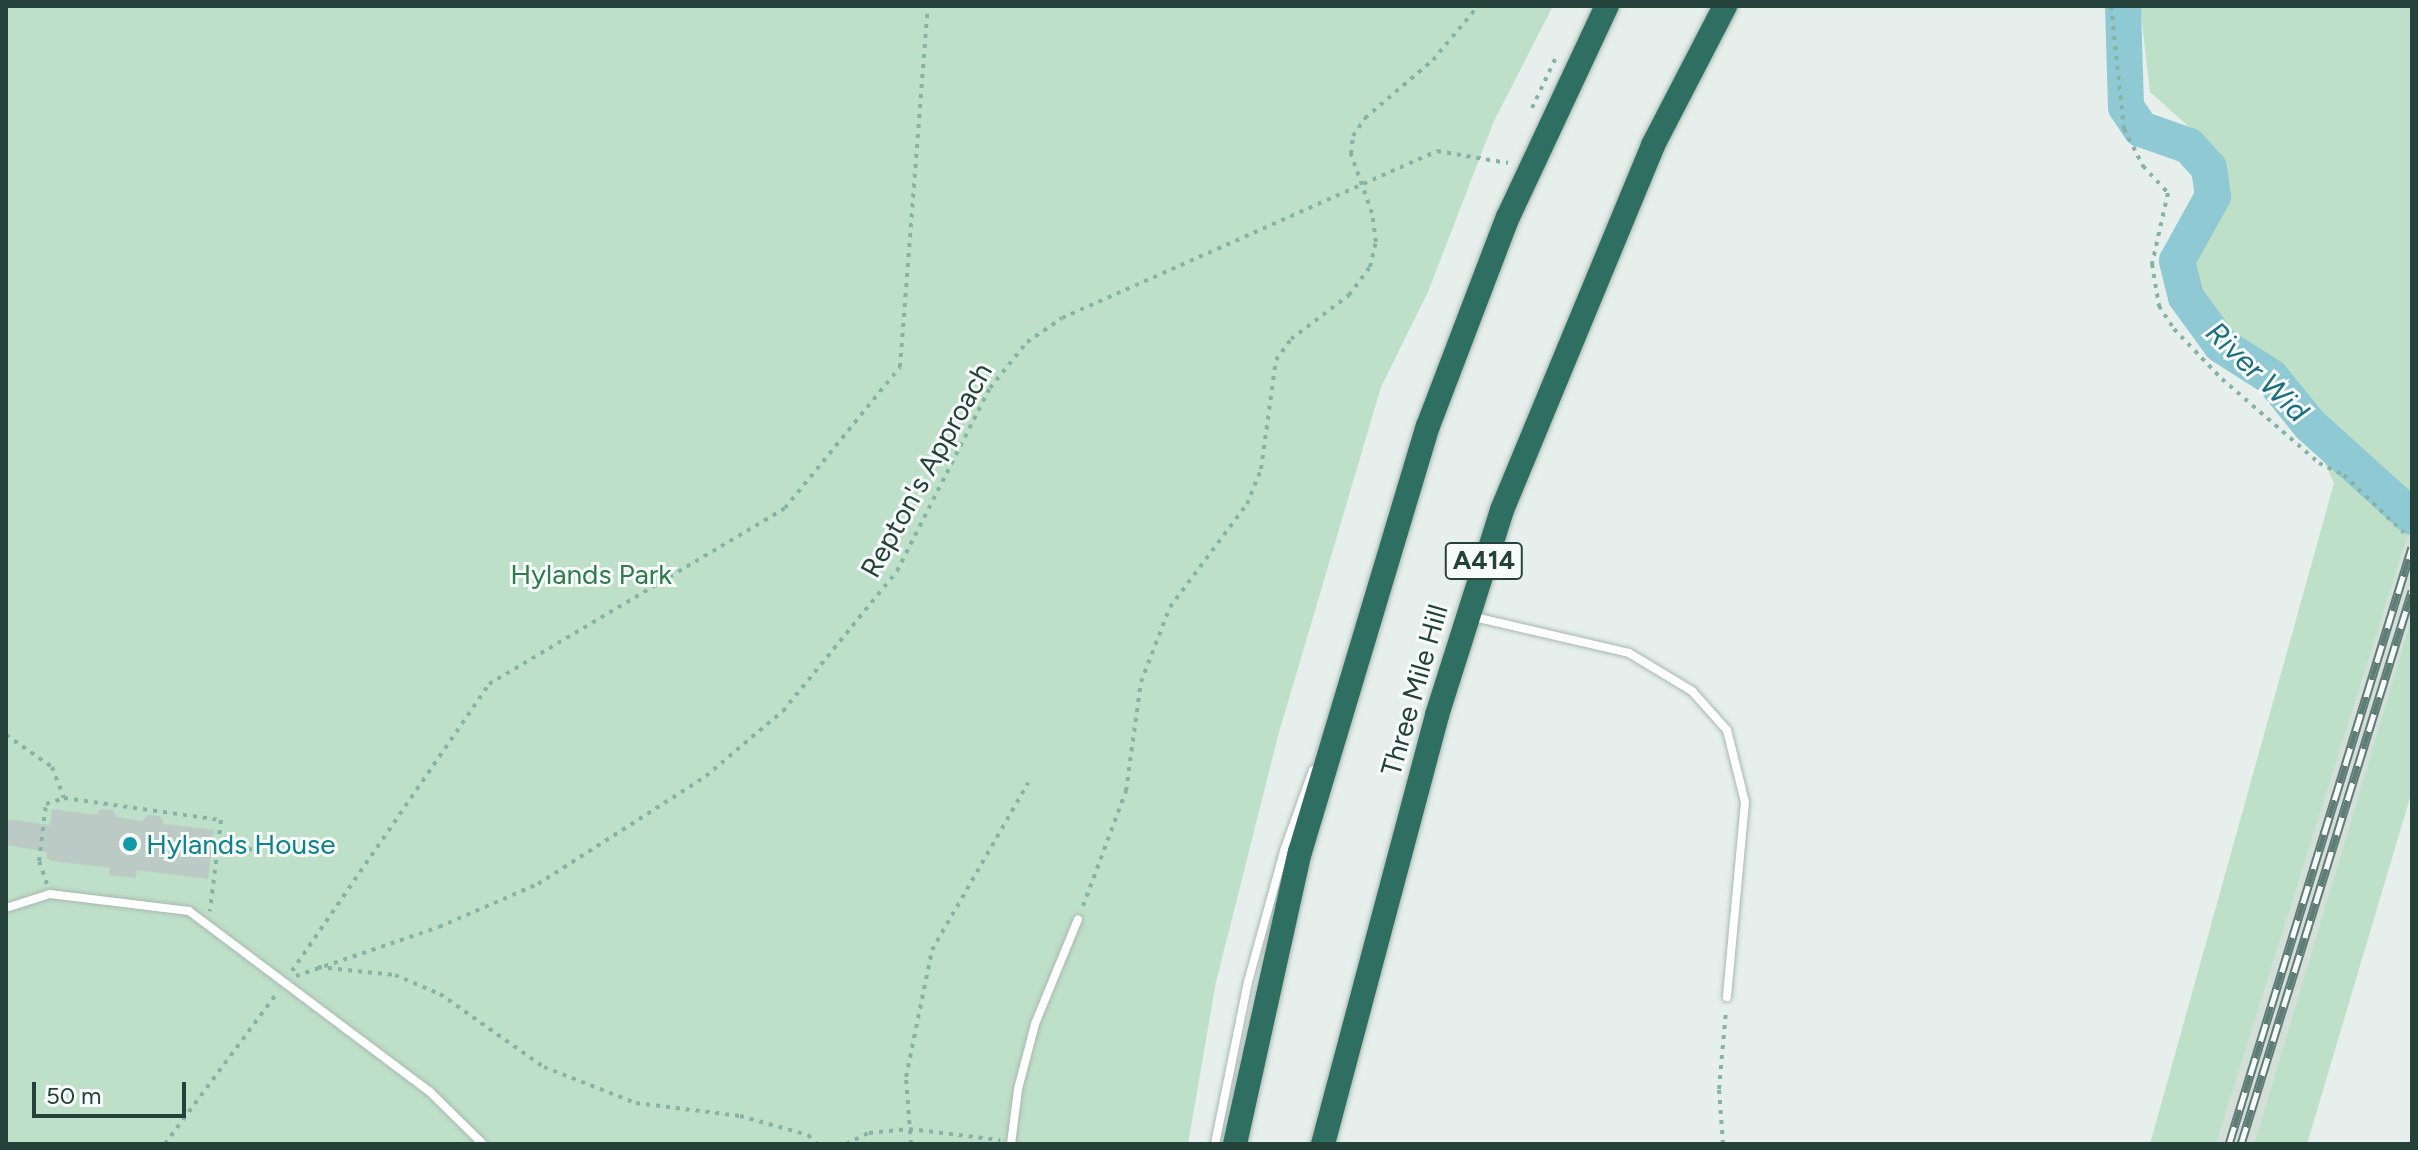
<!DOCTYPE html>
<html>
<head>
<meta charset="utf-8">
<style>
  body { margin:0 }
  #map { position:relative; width:2418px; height:1150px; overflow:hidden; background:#e6efeb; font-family:Figtree,sans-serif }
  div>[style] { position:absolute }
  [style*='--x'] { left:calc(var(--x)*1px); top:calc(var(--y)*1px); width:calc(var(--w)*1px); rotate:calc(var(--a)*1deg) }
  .built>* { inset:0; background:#d4dfda }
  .green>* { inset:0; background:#bfe0c8 }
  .river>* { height:36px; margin:-18px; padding:0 18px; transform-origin:18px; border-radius:18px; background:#8ec9d4 }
  .building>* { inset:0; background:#bbcac4 }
  .path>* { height:4px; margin-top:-2px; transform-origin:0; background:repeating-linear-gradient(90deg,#86b3a5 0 4px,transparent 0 10px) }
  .roads { filter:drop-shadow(0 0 2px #a8b8b2) drop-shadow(0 0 2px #a8b8b2) }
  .lane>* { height:8px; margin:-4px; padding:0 4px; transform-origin:4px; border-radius:4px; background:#fff }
  .highway>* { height:24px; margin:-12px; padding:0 12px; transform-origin:12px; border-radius:12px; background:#2f6f62 }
  .rail>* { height:9px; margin-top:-4.5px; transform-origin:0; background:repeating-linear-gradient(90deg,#f7fbf9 0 18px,#5f7d75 0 36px); box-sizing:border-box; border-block:2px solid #5f7d75 }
  .dots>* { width:22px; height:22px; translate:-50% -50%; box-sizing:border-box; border:4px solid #f7fbf9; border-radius:50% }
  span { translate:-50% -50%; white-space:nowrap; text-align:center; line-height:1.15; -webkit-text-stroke:6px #f7fbf9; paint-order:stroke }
  .shield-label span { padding:2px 6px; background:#f7fbf9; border:2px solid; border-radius:6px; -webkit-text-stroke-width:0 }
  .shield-label { font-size:26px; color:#24423a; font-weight:700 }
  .street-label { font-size:28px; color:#24423a }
  .park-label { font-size:28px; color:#2d7a4b }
  .culture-label { font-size:28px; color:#0d838f }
  .left { translate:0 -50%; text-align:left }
  .water-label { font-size:30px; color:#1c6f80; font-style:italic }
  .frame { position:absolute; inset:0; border:8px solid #24423a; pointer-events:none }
  .scale { position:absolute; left:32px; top:1082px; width:154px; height:36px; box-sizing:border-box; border:4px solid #24423a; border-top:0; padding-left:10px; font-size:24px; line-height:28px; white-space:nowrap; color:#24423a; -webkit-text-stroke:6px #f7fbf9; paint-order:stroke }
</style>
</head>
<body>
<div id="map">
  <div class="built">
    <div style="clip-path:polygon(2412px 522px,2412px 616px,2254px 1144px,2216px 1144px)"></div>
  </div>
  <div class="green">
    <div style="clip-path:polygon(6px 6px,1553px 6px,1494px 121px,1428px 292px,1381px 387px,1278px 736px,1216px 982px,1188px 1144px,6px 1144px)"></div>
    <div style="clip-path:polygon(2140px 6px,2412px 6px,2412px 522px,2216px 1144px,2150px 1144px,2334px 483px,2285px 375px,2213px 358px,2164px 287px,2197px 258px,2223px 185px,2215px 150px,2150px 92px)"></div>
    <div style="clip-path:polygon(2412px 616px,2412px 791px,2307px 1144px,2254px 1144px)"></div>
  </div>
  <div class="river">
    <div style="--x:2123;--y:6;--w:101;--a:88.3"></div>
    <div style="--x:2126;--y:107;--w:27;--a:56"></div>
    <div style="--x:2141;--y:129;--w:51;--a:19.5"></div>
    <div style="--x:2189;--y:146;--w:30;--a:48"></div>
    <div style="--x:2209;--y:168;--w:28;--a:82"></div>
    <div style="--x:2213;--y:196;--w:74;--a:119"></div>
    <div style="--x:2177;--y:261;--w:37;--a:76"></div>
    <div style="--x:2186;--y:297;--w:59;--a:53.9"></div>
    <div style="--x:2221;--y:345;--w:59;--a:32.6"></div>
    <div style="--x:2271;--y:377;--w:62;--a:50.9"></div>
    <div style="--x:2310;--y:425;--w:137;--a:42"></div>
  </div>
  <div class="building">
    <div style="clip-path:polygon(52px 809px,96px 815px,101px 809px,113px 810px,116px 817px,142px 821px,148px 815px,160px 816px,164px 824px,214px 830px,208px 879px,137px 870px,136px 878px,109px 875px,110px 868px,53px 861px,46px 858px,47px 852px,6px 845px,6px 819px,50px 825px)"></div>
  </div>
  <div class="path">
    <div style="--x:2111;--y:6;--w:124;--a:84"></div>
    <div style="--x:2124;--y:129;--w:42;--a:62.8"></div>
    <div style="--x:2143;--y:166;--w:37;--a:47"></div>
    <div style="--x:2168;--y:193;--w:73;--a:102.7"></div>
    <div style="--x:2152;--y:264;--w:43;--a:80.5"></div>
    <div style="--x:2159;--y:306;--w:27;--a:57"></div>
    <div style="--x:2174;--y:329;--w:69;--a:46.2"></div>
    <div style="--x:2222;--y:379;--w:128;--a:40.9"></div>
    <div style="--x:2319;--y:463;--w:28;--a:26"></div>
    <div style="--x:2344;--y:475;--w:83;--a:44"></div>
    <div style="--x:1532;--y:108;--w:59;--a:-64.7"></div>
    <div style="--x:6;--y:735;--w:56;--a:34.8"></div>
    <div style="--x:52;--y:767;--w:33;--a:69"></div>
    <div style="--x:218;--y:845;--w:68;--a:7.7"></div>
    <div style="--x:47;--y:884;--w:24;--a:-109"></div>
    <div style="--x:39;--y:861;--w:57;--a:-83"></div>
    <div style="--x:46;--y:804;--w:19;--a:-18"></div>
    <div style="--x:64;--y:798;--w:159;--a:8"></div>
    <div style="--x:221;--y:820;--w:92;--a:96.9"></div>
    <div style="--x:1083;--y:906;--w:123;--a:-69.5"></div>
    <div style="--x:1126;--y:791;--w:110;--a:-82.2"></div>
    <div style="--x:1141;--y:682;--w:80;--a:-68.9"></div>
    <div style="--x:1170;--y:607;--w:129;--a:-53.2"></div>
    <div style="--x:1247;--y:504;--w:38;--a:-68"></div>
    <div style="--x:1261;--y:469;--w:110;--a:-82.2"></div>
    <div style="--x:1276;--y:360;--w:26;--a:-54"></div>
    <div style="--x:1291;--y:339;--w:73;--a:-37.2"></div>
    <div style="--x:1349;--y:295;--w:35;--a:-53"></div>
    <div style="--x:1370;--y:267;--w:26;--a:-77"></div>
    <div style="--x:1376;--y:242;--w:29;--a:-98"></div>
    <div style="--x:1372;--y:213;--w:63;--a:-109.6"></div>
    <div style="--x:1351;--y:154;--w:18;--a:-84"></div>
    <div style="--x:1353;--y:136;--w:22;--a:-56"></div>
    <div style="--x:1365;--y:118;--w:89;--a:-40.5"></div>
    <div style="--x:1433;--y:60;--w:70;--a:-50.2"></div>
    <div style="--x:318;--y:967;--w:77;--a:5.9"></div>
    <div style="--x:395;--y:975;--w:49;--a:22.9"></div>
    <div style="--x:440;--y:994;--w:127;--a:35.1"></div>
    <div style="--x:544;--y:1067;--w:99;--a:21.4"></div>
    <div style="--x:636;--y:1103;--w:105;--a:7.1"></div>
    <div style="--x:740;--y:1116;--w:71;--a:15.6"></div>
    <div style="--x:808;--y:1135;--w:13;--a:45"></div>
    <div style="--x:292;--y:971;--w:348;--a:-55.5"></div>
    <div style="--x:489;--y:684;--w:344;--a:-30.7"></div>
    <div style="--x:785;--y:508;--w:182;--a:-50.8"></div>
    <div style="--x:900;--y:367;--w:362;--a:-85.6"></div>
    <div style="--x:296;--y:976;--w:151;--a:-18.9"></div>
    <div style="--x:439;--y:927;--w:108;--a:-23.5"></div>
    <div style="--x:538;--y:884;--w:200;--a:-32.7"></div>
    <div style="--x:706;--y:776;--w:101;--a:-40.2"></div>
    <div style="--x:783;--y:711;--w:181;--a:-50.8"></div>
    <div style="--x:897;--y:571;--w:205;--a:-63.1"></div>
    <div style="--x:990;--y:388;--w:59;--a:-51.2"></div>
    <div style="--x:1027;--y:342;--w:42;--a:-34.4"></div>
    <div style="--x:1062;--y:318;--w:411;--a:-24"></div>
    <div style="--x:1437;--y:151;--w:72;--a:9.6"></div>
    <div style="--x:165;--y:1144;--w:189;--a:-53.4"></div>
    <div style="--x:846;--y:1144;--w:25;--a:-26"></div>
    <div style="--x:869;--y:1133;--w:40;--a:-5.7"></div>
    <div style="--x:909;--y:1129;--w:92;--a:6.9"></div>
    <div style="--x:911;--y:1144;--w:67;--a:-94.3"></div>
    <div style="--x:906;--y:1077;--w:130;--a:-78.4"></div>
    <div style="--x:932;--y:950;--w:193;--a:-60.1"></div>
    <div style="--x:1723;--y:1144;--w:55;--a:-94.2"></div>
    <div style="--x:1719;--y:1089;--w:78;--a:-84.9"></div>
  </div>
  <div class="roads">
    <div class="lane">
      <div style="--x:1470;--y:616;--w:163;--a:13.1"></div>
      <div style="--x:1629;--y:653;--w:74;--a:31.1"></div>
      <div style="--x:1692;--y:691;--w:52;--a:48.1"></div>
      <div style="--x:1727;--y:730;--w:74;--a:76"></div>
      <div style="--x:1745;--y:802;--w:196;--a:95.3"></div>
      <div style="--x:6;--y:908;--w:46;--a:-17.7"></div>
      <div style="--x:50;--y:894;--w:140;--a:7"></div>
      <div style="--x:189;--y:911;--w:300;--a:36.9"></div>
      <div style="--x:429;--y:1091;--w:76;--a:44.5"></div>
      <div style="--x:1011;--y:1144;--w:55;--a:-82.7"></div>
      <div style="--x:1018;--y:1089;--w:67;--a:-75.3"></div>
      <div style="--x:1035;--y:1024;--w:113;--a:-67.7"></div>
      <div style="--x:1215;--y:1144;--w:165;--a:-78.5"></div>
      <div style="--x:1248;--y:982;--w:136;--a:-74.6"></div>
      <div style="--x:1284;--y:851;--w:86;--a:-70.3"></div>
    </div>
    <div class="highway">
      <div style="--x:1235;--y:1144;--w:299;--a:-77.5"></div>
      <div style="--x:1300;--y:852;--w:445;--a:-73.3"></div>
      <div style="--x:1428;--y:426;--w:224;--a:-69.1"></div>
      <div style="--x:1508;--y:217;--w:233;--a:-64.9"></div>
      <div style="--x:1323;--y:1144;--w:444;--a:-75.1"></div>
      <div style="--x:1437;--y:715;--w:215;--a:-72.4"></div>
      <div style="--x:1502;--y:510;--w:395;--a:-67.5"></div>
      <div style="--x:1653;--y:145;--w:157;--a:-62.6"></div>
    </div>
  </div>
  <div class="rail">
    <div style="--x:2229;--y:1144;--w:624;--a:-72.96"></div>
    <div style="--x:2241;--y:1144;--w:579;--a:-72.82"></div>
  </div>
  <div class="dots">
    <div style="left:130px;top:844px;background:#0f9aa8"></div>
  </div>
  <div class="shield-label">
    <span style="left:1484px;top:561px">A414</span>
  </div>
  <div class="street-label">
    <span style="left:926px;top:470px;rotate:-61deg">Repton's Approach</span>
    <span style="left:1414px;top:690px;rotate:-74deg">Three Mile Hill</span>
  </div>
  <div class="park-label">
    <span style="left:591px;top:574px">Hylands Park</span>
  </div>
  <div class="culture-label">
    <span class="left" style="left:146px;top:844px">Hylands House</span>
  </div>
  <div class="water-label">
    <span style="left:2257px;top:372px;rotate:44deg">River Wid</span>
  </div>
  <div class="frame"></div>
  <div class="scale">50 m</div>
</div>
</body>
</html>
